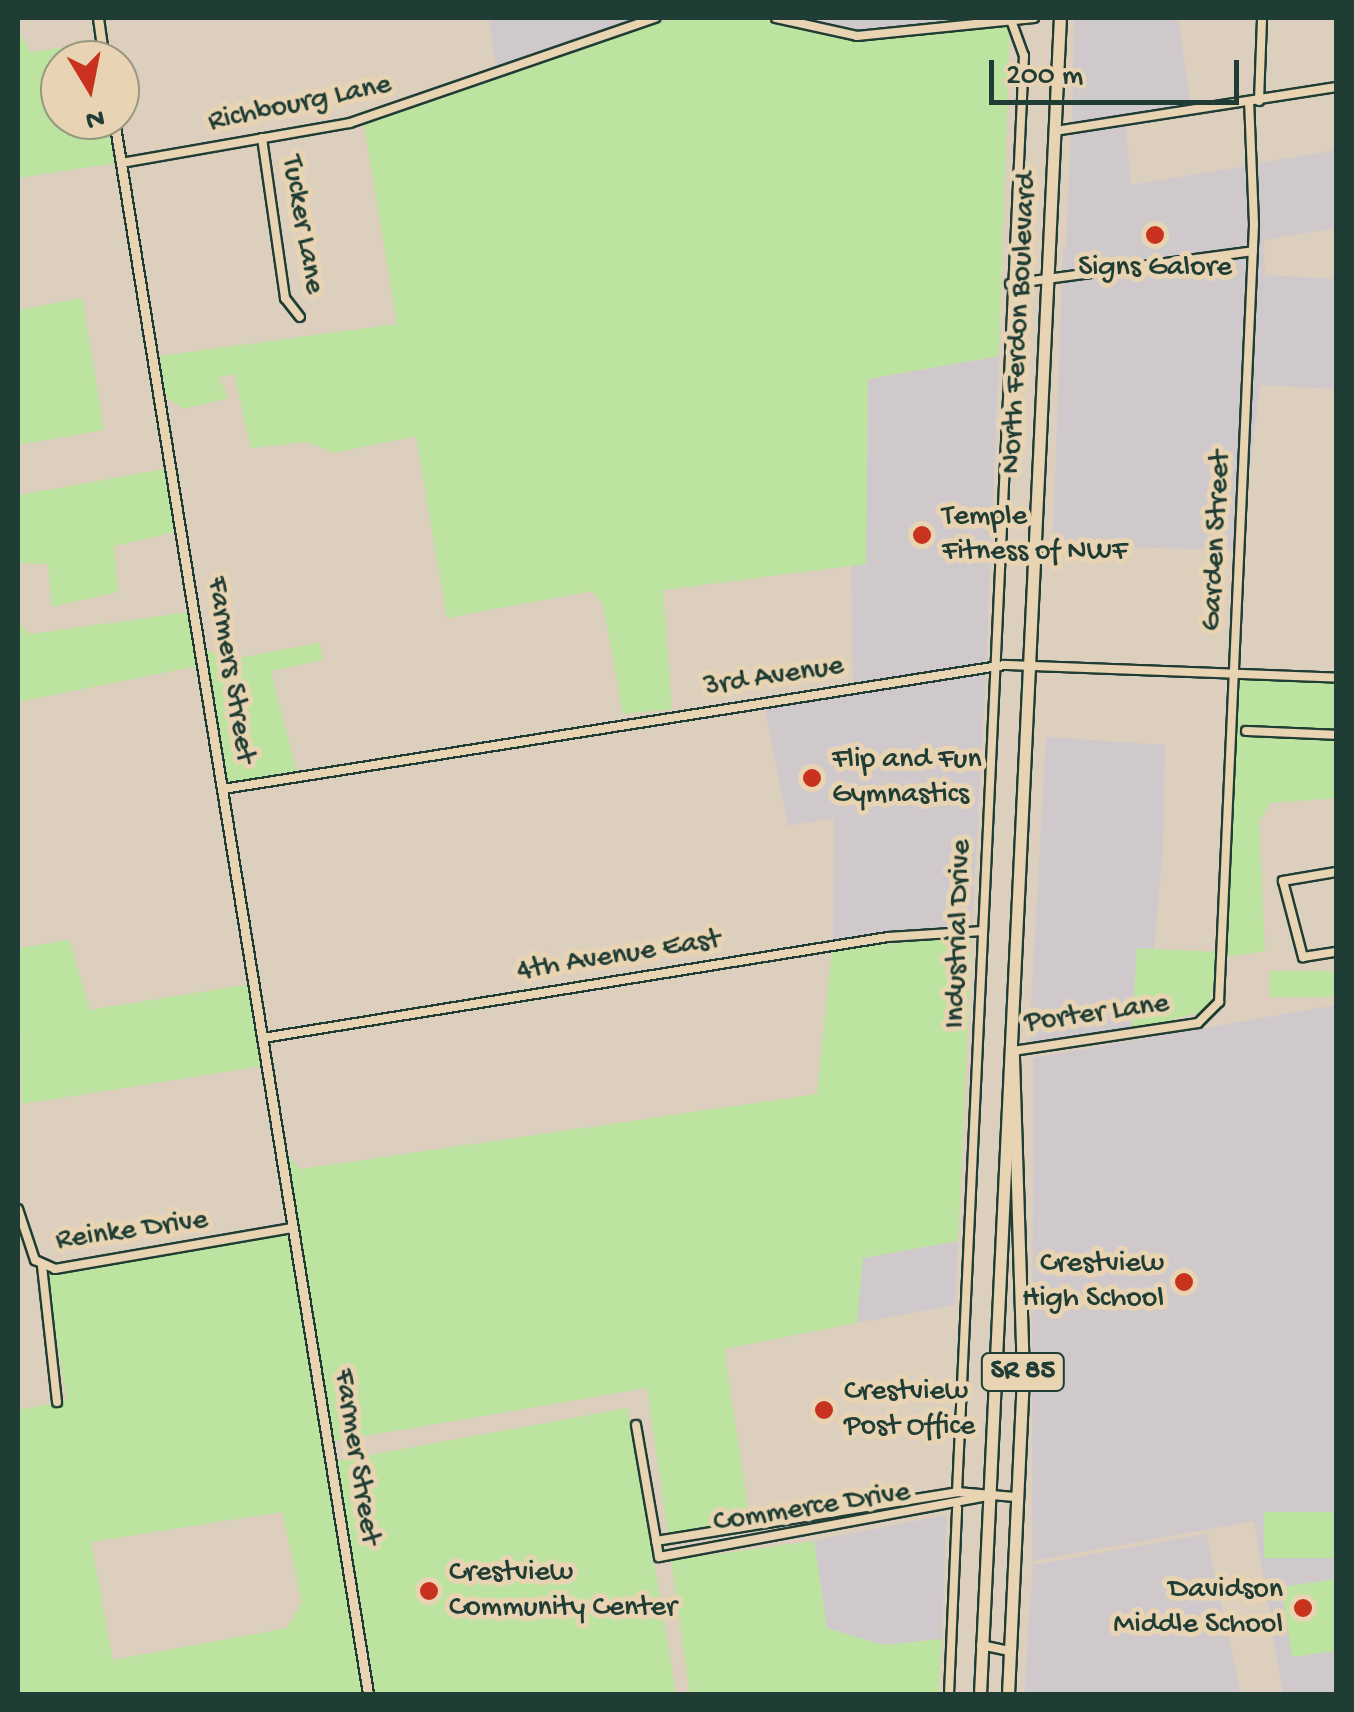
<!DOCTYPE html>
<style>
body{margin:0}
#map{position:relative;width:1354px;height:1712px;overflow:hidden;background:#ddcfbe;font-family:"Gochi Hand",sans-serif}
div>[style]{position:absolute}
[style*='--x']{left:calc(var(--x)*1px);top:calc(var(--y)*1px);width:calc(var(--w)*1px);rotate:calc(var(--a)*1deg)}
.built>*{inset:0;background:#cfc9cc;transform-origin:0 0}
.green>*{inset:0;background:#bce4a0;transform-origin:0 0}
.roads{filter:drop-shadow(2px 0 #1f3d34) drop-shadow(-2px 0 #1f3d34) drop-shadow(0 2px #1f3d34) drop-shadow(0 -2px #1f3d34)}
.minor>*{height:8px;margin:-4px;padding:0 4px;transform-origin:4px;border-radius:4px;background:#e8d4b2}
.tertiary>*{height:9px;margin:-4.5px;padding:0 4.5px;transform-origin:4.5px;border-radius:4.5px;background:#e8d4b2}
.primary>*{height:11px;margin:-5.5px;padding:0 5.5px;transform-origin:5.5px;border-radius:5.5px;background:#e8d4b2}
.dots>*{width:28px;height:28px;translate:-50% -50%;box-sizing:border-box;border:5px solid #e8d4b2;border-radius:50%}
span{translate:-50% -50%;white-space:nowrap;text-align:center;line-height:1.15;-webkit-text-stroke:10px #e8d4b2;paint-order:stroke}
.shield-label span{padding:2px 8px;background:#e8d4b2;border:2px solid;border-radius:8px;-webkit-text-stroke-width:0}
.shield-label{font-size:28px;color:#1f3d34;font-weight:700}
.street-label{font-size:30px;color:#1f3d34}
.poi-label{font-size:30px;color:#1f3d34}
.left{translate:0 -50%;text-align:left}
.right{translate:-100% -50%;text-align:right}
.frame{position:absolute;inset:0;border:20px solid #1f3d34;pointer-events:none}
.north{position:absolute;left:40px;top:40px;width:100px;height:100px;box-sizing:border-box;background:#e8d4b2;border:2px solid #989880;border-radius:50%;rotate:170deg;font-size:28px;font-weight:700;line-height:40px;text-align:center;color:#1f3d34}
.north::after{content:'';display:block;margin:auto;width:35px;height:45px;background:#c8321e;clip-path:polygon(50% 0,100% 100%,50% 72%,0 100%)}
.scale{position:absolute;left:989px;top:60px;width:250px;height:45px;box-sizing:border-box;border:5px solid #1f3d34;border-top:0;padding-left:12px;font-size:30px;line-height:35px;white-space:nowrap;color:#1f3d34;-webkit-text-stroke:8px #e8d4b2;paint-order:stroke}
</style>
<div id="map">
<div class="built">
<i style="clip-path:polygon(489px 18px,637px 18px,496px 68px)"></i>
<i style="clip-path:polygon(794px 18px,962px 18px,857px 32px)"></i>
<i style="clip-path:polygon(1074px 18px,1178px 18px,1191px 106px,1072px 124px)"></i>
<i style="clip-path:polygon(1126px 126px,1131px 185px,1251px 165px,1249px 246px,1065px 275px,1071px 134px)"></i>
<i style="clip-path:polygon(1336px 150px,1336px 228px,1264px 240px,1265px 275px,1336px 279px,1336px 389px,1260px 385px,1247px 491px,1259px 163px)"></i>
<i style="left:1248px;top:256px;width:295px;height:185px;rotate:92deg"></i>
<i style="clip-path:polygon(999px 356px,986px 663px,853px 683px,851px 564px,866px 563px,868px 379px)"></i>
<i style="clip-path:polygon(986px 673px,972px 925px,833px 940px,834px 818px,788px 826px,765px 709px)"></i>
<i style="clip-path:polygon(1046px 737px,1165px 745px,1163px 849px,1154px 949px,1137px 949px,1132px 1030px,1029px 1045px)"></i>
<i style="clip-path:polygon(1336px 1005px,1336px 1694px,1283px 1694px,1254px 1521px,1032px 1561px,1033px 1058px)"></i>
<i style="clip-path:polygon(958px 1241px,955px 1305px,857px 1323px,862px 1258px)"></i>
<i style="clip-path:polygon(946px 1515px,942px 1639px,883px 1645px,827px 1628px,814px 1541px)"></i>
<i style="clip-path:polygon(1206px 1534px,1241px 1694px,1024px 1694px,1033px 1565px)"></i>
</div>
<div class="green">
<i style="clip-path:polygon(673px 18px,757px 18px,857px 41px,1010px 23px,999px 356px,868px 379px,866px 564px,663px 590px,672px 709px,623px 714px,603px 604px,592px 591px,447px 618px,416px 436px,334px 453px,307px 442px,251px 448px,234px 374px,219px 377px,228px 398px,184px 409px,166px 397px,160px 356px,397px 324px,364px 125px)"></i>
<i style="clip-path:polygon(18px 31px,31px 52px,97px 43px,100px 60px,60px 60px,60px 120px,110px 120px,116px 163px,18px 178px)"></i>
<i style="clip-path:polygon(82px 298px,104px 430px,18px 445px,18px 310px)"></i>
<i style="clip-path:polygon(166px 469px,176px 532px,114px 546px,118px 592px,52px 607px,48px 564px,18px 563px,18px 495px)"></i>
<i style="clip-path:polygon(190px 612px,198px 666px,18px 702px,18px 622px,30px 634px)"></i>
<i style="clip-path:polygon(320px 643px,323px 660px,271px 671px,297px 772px,226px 784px,204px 648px,227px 660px)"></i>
<i style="clip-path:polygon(1238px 677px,1336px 682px,1336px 798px,1270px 803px,1259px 821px,1265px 951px,1226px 957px)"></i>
<i style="clip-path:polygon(972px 935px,958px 1241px,863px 1258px,857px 1323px,724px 1349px,750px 1521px,668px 1534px,647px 1388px,331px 1442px,286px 1154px,301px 1169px,817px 1094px,832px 950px)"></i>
<i style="clip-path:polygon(69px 940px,90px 1010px,250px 984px,263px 1066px,22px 1104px,18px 948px)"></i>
<i style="clip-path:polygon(1137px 948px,1218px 952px,1209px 1010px,1132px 1030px)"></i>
<i style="left:1336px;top:971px;width:26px;height:66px;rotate:90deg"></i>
<i style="clip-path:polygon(evenodd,289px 1234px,364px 1694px,18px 1694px,18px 1410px,67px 1400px,45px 1273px,289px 1234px,282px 1512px,302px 1602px,287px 1628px,113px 1660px,91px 1542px,282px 1512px)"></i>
<i style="clip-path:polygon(628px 1408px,676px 1694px,376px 1694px,337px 1461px)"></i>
<i style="left:1336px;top:1512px;width:46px;height:72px;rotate:90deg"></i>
<i style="clip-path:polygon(814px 1541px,827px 1628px,883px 1645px,942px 1639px,939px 1694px,690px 1694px,671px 1560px)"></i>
<i style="clip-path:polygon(1336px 1579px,1336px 1651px,1292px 1657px,1282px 1587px)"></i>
</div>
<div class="roads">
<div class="minor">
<i style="--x:776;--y:18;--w:83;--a:12.5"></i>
<i style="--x:857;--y:36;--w:178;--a:-5.8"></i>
<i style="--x:1259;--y:101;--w:83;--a:-87.9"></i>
<i style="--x:1055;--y:131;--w:284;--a:-8.9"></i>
<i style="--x:262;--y:138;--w:162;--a:81.8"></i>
<i style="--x:285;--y:298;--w:24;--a:52"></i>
<i style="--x:121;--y:163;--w:232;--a:-9.9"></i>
<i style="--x:350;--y:123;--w:323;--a:-19"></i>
<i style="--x:1010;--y:284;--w:245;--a:-7.7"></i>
<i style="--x:1246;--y:731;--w:90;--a:2.5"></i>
<i style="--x:223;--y:789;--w:792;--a:-9.01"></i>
<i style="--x:1005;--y:665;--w:331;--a:2.2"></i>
<i style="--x:1336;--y:872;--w:54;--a:170.4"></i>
<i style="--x:1283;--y:881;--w:79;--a:75.3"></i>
<i style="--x:1303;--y:957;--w:33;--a:-9"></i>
<i style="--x:263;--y:1038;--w:633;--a:-9.18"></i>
<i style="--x:888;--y:937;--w:95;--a:-3.6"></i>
<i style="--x:1013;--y:1051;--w:187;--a:-8.6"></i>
<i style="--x:1198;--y:1023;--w:30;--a:-45"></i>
<i style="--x:1219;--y:1002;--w:779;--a:-87.42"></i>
<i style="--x:1254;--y:224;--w:122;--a:-92.3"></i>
<i style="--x:18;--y:1209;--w:54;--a:71.6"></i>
<i style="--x:35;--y:1260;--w:22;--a:24"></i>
<i style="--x:55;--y:1269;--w:242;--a:-9.8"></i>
<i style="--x:42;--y:1266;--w:137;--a:83.7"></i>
<i style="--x:996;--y:1370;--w:28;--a:13"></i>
<i style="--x:636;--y:1425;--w:134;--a:80.1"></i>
<i style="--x:659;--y:1557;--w:334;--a:-10.5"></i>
<i style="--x:957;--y:1492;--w:1438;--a:-87.33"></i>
<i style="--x:1024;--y:56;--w:37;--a:-110"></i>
<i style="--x:656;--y:1541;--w:305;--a:-9.2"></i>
<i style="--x:957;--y:1492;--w:58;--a:4.9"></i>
<i style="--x:981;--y:1645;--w:30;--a:12"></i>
<i style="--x:949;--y:1694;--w:186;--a:-87.5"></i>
</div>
<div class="tertiary">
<i style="--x:98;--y:18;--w:42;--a:81.9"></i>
<i style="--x:114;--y:120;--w:1594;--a:80.83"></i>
</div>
<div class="primary">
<i style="--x:980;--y:1694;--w:1678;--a:-87.27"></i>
<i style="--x:1008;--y:1694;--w:318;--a:-87.3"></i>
<i style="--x:1023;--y:1376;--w:325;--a:-91.8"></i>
</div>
</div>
<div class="dots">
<i style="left:1155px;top:235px;background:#c8321e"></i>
<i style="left:922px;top:535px;background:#c8321e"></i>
<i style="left:812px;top:778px;background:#c8321e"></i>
<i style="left:1184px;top:1282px;background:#c8321e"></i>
<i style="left:824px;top:1410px;background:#c8321e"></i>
<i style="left:429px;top:1591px;background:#c8321e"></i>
<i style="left:1303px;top:1608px;background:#c8321e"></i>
</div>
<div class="shield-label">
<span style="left:1023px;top:1372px">SR 85</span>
</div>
<div class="street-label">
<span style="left:300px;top:105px;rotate:-12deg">Richbourg Lane</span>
<span style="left:301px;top:225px;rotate:80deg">Tucker Lane</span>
<span style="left:1021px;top:323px;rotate:-87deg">North Ferdon Boulevard</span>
<span style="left:1218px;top:541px;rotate:-87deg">Garden Street</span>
<span style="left:229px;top:670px;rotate:81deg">Farmers Street</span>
<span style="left:774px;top:678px;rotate:-9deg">3rd Avenue</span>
<span style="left:960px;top:934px;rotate:-88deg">Industrial Drive</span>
<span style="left:619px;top:957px;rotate:-9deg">4th Avenue East</span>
<span style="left:1097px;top:1015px;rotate:-8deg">Porter Lane</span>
<span style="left:132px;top:1232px;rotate:-8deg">Reinke Drive</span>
<span style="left:355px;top:1457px;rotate:81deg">Farmer Street</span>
<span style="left:812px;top:1509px;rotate:-9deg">Commerce Drive</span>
</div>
<div class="poi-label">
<span style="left:1155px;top:269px">Signs Galore</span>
<span class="left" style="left:942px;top:535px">Temple<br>Fitness of NWF</span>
<span class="left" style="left:832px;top:778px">Flip and Fun<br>Gymnastics</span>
<span class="right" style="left:1164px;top:1282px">Crestview<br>High School</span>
<span class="left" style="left:844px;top:1410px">Crestview<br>Post Office</span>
<span class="left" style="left:449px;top:1591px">Crestview<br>Community Center</span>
<span class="right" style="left:1283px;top:1608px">Davidson<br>Middle School</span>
</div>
<div class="frame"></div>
<div class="north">N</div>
<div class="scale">200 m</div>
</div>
